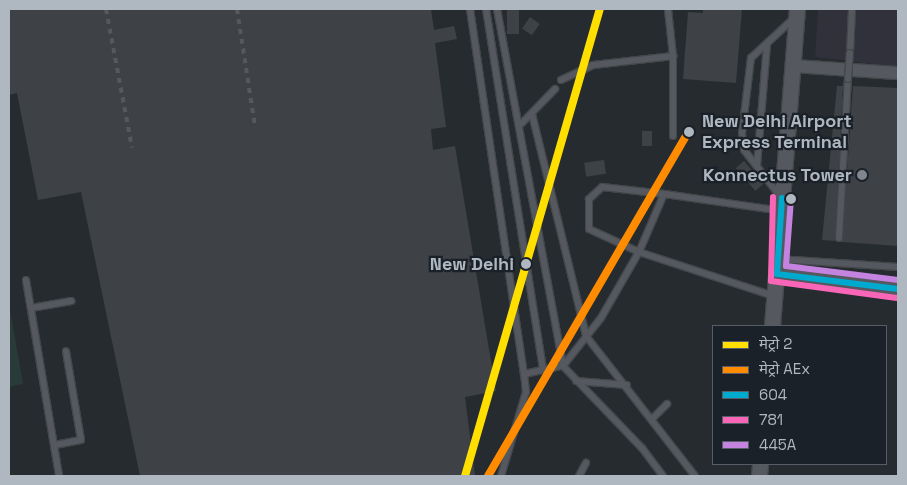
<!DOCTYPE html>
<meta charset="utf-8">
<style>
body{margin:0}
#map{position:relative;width:907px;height:485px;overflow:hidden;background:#262b2f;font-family:"Space Grotesk","Noto Sans Devanagari",sans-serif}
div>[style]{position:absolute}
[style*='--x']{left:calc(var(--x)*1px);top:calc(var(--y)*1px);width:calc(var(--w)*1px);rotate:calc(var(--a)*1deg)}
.medical>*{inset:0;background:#30313a}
.green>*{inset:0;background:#293b39}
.building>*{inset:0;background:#3e4246;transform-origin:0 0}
.roads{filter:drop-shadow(1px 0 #43474a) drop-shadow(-1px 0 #43474a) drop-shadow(0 1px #43474a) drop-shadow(0 -1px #43474a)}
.service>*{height:6px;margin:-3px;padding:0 3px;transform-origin:3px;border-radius:3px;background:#55585e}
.minor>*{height:12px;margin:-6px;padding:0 6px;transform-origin:6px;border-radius:6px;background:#55585e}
.tertiary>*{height:15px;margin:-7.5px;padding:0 7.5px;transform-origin:7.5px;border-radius:7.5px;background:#55585e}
.rail>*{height:4px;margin-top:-2px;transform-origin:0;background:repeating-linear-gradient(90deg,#55595d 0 5px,transparent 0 10px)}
.bridges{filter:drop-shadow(1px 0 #43474a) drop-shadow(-1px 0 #43474a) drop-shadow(0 1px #43474a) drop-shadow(0 -1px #43474a)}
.service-bridge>*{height:6px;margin:-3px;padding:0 3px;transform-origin:3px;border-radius:3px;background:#55585e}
.bus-1>*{height:6px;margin:-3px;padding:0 3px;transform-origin:3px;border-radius:3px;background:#00a9ce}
.bus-2>*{height:6px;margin:-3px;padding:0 3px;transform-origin:3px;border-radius:3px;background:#fa66b7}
.bus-3>*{height:6px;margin:-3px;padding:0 3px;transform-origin:3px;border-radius:3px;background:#c483df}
.metro-1>*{height:8px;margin:-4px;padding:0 4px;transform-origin:4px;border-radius:4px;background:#ffdf00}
.metro-2>*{height:8px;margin:-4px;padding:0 4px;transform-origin:4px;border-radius:4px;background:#ff8c00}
.dots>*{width:14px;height:14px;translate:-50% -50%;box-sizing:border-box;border:2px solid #1a2129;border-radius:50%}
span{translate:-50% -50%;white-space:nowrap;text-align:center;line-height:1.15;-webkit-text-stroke:4.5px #1a2129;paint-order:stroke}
.stop-label{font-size:18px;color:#afb7c1;font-weight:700}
.left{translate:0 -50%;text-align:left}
.right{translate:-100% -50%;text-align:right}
.poi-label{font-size:18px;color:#afb7c1;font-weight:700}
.frame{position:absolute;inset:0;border:10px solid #afb7c1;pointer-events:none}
.legend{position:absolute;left:712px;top:325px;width:175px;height:140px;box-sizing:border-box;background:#1a2129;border:1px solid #565d66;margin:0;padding:6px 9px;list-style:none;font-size:15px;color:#afb7c1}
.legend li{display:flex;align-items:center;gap:10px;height:25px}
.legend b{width:25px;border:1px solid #565d66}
</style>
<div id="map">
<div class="medical">
<i style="clip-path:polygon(818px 9px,898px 9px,898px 67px,815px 57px)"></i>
</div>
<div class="green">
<i style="clip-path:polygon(9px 304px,23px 384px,9px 387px)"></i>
</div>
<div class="building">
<i style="clip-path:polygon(9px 9px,431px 9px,434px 30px,454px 26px,457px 39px,435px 43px,446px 127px,431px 129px,433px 150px,455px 146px,496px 391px,465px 397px,475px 476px,140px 476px,81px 192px,38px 200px,17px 93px,9px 95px)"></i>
<i style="left:507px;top:9px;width:12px;height:25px"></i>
<i style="clip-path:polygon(703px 9px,742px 9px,736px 83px,683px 79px,688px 12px,703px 13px)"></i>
<i style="left:530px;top:17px;width:12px;height:14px;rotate:35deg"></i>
<i style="clip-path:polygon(837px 86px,843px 86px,835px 241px,822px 240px)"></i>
<i style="clip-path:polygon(853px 86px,898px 88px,898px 246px,842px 242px)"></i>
<i style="left:642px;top:131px;width:10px;height:15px"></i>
<i style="left:604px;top:160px;width:14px;height:20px;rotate:82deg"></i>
<i style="left:744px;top:161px;width:30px;height:11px;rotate:49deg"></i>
</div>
<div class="roads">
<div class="service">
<i style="--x:470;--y:9;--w:369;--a:81.6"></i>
<i style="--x:524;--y:374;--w:40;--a:-12"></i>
<i style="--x:563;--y:366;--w:61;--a:-51.6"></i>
<i style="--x:601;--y:318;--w:76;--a:-60.1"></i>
<i style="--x:639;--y:252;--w:63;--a:-66.7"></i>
<i style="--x:664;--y:194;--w:119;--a:8.2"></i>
<i style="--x:486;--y:9;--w:365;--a:81"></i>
<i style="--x:497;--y:9;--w:363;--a:79.5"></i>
<i style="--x:563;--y:366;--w:114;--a:46.1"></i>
<i style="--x:642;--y:448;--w:35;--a:53"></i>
<i style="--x:850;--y:53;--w:44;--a:-87.4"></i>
<i style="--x:673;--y:56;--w:80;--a:90"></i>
<i style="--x:561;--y:80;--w:35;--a:-25"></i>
<i style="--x:593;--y:65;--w:81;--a:-6.4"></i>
<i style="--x:673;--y:56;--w:47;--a:-96.1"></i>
<i style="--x:532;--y:114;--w:228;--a:76.3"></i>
<i style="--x:586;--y:336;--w:177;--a:52.1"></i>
<i style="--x:521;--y:124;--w:49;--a:-45.8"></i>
<i style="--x:757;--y:166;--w:122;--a:-85.3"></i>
<i style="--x:664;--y:194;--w:62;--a:-173.6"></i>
<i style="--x:602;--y:187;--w:18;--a:137"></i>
<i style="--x:589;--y:199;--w:30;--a:90"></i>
<i style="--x:589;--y:229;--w:55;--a:24.7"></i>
<i style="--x:639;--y:252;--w:142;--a:18.1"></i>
<i style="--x:780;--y:196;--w:58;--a:-128"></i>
<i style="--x:744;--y:150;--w:17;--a:-97"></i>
<i style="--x:742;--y:133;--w:76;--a:-83.2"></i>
<i style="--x:751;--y:58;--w:57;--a:-42.9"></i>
<i style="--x:839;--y:238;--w:159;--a:-86.8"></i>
<i style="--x:778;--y:259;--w:120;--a:3.8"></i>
<i style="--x:26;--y:280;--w:199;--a:80.4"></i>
<i style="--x:31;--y:308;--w:41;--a:-9.9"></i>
<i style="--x:576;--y:381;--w:51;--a:4.5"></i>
<i style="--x:653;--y:418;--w:20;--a:-45"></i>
<i style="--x:55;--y:445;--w:26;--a:-11"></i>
<i style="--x:81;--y:440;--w:90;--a:-99.6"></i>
<i style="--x:501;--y:476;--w:88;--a:-73.4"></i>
<i style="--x:526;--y:392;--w:18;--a:-96"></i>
<i style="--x:579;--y:476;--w:15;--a:-62"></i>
</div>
<div class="minor">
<i style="--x:792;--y:66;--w:106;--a:3.8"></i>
</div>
<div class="tertiary">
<i style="--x:777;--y:274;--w:122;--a:7.1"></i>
<i style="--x:772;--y:326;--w:318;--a:-85.5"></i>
<i style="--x:759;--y:476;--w:12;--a:-85"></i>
</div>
</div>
<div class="rail">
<i style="--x:106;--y:9;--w:141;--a:79.4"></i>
<i style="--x:237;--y:9;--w:119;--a:81.3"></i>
</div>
<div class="bridges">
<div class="service-bridge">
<i style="--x:848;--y:79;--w:26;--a:-86"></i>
</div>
</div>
<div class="bus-1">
<i style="--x:782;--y:198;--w:76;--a:93.8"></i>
<i style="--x:777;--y:274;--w:122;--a:7.1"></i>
</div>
<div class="bus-2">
<i style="--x:773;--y:197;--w:84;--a:91.4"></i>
<i style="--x:771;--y:281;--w:127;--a:7.7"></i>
</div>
<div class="bus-3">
<i style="--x:791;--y:199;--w:67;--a:94.3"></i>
<i style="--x:786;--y:266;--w:113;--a:7.1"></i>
</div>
<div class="metro-1">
<i style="--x:465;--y:476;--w:486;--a:-73.9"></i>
</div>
<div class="metro-2">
<i style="--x:488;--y:476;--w:399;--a:-59.8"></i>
</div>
<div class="dots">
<i style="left:689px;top:132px;background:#afb7c1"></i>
<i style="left:862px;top:175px;background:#7f868e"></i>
<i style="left:791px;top:199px;background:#afb7c1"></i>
<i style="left:526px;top:264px;background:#afb7c1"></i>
</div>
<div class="stop-label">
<span class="left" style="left:702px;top:132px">New Delhi Airport<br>Express Terminal</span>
<span class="right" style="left:514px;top:264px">New Delhi</span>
</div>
<div class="poi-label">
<span class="right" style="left:852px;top:175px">Konnectus Tower</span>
</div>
<div class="frame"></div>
<ul class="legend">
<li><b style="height:6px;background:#ffdf00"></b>मेट्रो 2</li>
<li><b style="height:6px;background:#ff8c00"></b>मेट्रो AEx</li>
<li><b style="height:6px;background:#00a9ce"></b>604</li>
<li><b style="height:6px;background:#fa66b7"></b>781</li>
<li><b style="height:6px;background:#c483df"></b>445A</li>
</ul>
</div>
